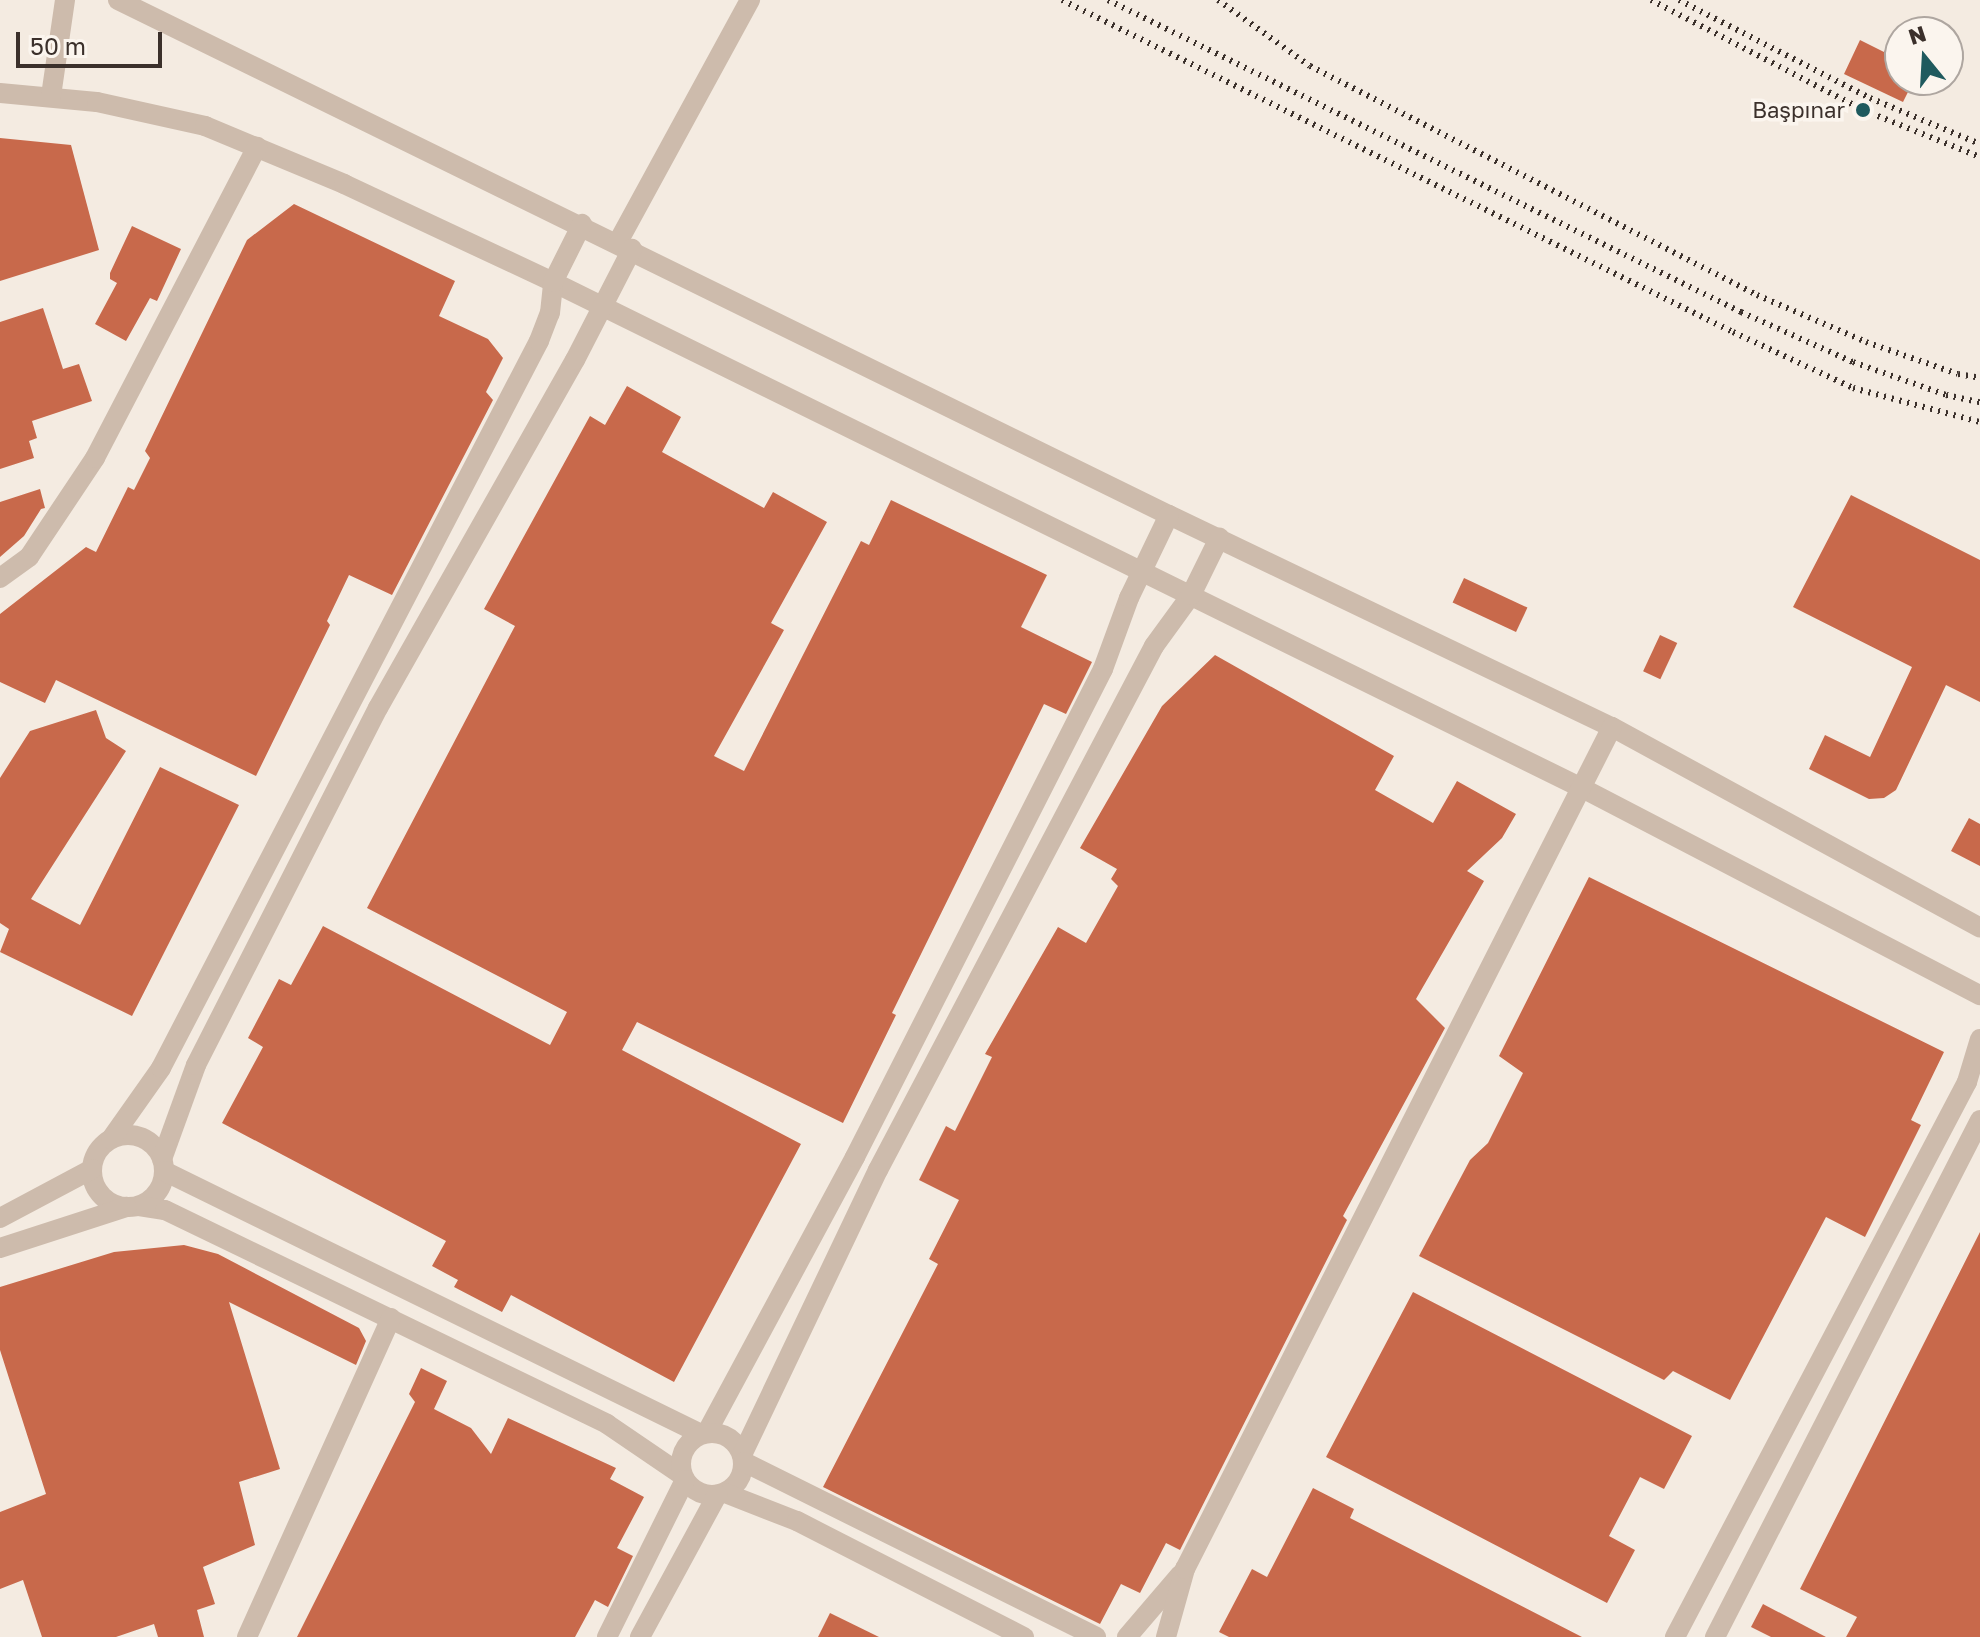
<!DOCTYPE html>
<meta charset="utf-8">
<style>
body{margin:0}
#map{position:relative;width:1980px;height:1637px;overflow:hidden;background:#f4ebe1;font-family:"Golos Text",sans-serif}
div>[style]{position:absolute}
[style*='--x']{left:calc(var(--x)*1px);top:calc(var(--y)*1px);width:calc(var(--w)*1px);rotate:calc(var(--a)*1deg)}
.building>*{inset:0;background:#c8694b;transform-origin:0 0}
.minor>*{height:20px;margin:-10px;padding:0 10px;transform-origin:10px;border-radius:10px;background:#cdbbac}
.minor>.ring{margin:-10px;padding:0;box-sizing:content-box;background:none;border:20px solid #cdbbac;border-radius:50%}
.rail>*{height:6px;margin-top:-3px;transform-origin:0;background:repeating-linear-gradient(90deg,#3b302b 0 2px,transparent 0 8px)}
.dots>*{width:22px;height:22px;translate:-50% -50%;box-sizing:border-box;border:4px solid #fbf5ee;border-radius:50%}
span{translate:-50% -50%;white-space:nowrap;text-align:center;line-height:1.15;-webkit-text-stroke:7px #fbf5ee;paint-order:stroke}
.poi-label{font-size:22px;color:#3b302b}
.right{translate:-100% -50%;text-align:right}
.north{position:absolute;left:1884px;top:16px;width:80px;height:80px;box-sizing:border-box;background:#fbf5ee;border:2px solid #aea6a0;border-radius:50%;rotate:342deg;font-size:22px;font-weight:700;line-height:32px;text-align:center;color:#3b302b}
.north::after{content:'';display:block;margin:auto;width:28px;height:36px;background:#1f5a5e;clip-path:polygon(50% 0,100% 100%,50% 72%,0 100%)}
.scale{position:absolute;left:16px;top:32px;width:146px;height:36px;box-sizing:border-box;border:4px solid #3b302b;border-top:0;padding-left:10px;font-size:24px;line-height:28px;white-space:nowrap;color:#3b302b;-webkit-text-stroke:6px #fbf5ee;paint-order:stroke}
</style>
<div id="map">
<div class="building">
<i style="clip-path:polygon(1860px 40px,1884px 52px,1888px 44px,1900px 50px,1900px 80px,1914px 80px,1903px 102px,1844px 74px)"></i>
<i style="clip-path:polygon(0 138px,71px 145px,99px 250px,0 281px)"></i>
<i style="clip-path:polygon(294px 204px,455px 281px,439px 316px,488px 339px,503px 358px,486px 392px,493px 400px,392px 595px,349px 575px,327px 621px,330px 625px,256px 776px,56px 680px,45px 703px,0 682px,0 614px,86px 547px,96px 552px,128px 487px,134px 490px,150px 458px,145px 451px,247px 240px)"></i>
<i style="clip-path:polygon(132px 226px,181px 249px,157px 301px,150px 298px,126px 341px,95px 324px,117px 283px,110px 279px,110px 273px)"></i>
<i style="clip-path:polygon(43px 308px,63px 369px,79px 364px,92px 401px,32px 421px,37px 438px,29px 441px,34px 458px,0 469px,0 322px)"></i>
<i style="clip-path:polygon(627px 386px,681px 417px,662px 452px,764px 508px,773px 492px,827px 522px,771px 623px,784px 630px,714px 756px,744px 771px,861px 541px,869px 545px,891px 500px,1047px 575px,1021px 627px,1092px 662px,1066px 714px,1044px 704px,892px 1013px,896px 1015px,843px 1123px,637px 1022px,622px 1050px,801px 1144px,674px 1382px,511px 1295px,502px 1312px,454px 1287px,458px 1280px,432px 1266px,446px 1241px,222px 1123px,263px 1047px,248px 1038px,279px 979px,291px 985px,323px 926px,550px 1045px,567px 1012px,367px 908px,515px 626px,484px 609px,590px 416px,605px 425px)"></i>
<i style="clip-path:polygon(40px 489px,45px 508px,41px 509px,24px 536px,0 557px,0 502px)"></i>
<i style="clip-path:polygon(1851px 495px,1980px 560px,1980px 702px,1946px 685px,1896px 790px,1884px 798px,1869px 799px,1809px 769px,1825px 735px,1870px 757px,1912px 667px,1793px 607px)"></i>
<i style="left:1464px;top:578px;width:70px;height:27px;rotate:25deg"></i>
<i style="left:1660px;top:635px;width:19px;height:40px;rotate:25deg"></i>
<i style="clip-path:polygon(1215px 655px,1394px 756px,1375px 790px,1433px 823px,1457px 781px,1516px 814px,1502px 838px,1467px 871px,1484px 881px,1416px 999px,1445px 1028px,1343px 1216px,1347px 1220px,1180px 1550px,1166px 1543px,1140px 1593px,1121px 1584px,1100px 1624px,823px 1487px,938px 1264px,929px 1259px,959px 1200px,919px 1180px,946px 1126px,955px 1131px,992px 1057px,985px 1054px,1058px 927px,1086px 943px,1118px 886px,1111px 879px,1117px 869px,1080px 848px,1162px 706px)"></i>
<i style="clip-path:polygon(96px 710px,106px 738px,126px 751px,31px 899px,80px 925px,160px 767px,239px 805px,132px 1016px,0 952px,9px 929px,0 923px,0 778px,30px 731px)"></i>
<i style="clip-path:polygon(1969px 818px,1980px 824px,1980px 866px,1951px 851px)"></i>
<i style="clip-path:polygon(1589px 877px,1944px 1052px,1911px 1120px,1921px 1125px,1865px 1237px,1826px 1217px,1730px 1400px,1673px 1371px,1664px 1380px,1419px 1256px,1470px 1160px,1488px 1143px,1523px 1073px,1499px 1056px)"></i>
<i style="clip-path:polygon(1980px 1232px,1980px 1637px,1846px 1637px,1857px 1617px,1800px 1589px)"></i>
<i style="clip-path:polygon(184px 1245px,218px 1254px,359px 1328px,366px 1341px,356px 1365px,229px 1302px,280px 1469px,239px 1482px,255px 1545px,203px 1567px,215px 1604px,197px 1610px,204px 1637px,158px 1637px,154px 1624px,116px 1637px,42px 1637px,23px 1580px,0 1589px,0 1512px,46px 1494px,0 1350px,0 1287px,114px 1252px)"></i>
<i style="clip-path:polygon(1413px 1292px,1692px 1436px,1664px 1489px,1640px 1477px,1609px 1536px,1635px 1550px,1607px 1603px,1326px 1457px)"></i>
<i style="clip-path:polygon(421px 1368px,447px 1381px,434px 1409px,471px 1428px,491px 1454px,508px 1418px,616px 1468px,610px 1479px,644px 1497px,617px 1548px,633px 1556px,608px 1607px,595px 1600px,575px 1637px,297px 1637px,415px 1402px,409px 1394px)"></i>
<i style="clip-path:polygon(1313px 1488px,1354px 1509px,1350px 1518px,1582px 1637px,1229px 1637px,1219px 1632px,1252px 1569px,1267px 1577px)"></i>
<i style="clip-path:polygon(1763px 1604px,1826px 1637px,1771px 1637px,1751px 1627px)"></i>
<i style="clip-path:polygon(830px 1613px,879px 1637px,818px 1637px)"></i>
</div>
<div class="minor">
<i style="--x:118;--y:0;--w:1170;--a:26.11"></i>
<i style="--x:1169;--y:515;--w:491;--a:25.6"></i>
<i style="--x:1612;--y:727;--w:419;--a:28.6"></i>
<i style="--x:0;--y:93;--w:97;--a:5.3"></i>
<i style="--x:97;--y:102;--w:111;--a:12.5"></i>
<i style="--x:205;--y:126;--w:151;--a:22.6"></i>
<i style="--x:344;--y:184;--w:231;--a:25.1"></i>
<i style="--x:553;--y:282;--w:1147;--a:26.19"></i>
<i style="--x:1582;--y:788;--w:449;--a:27.5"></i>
<i style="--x:51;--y:96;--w:97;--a:-81.7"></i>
<i style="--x:618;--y:242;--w:276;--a:-61.4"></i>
<i style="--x:0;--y:578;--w:36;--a:-36"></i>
<i style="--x:29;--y:557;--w:119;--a:-56.3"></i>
<i style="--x:95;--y:458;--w:351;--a:-62.5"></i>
<i class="ring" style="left:92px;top:1135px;width:52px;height:52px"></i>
<i style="--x:111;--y:1139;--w:87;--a:-54.8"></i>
<i style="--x:161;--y:1068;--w:819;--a:-62.53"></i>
<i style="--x:539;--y:341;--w:30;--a:-69"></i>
<i style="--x:550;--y:313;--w:31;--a:-84"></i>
<i style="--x:553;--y:282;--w:65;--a:-63.4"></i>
<i style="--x:162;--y:1159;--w:100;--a:-70.1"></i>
<i style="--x:196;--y:1065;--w:401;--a:-63"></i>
<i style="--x:378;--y:708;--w:400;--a:-60.5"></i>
<i style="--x:575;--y:360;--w:125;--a:-62.8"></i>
<i style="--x:164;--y:1171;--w:598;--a:26.09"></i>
<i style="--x:139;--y:1206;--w:26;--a:9"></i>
<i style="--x:165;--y:1210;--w:491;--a:25.8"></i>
<i style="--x:607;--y:1424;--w:91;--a:34.2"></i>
<i style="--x:0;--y:1218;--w:104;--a:-28"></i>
<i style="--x:0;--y:1248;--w:133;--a:-18"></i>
<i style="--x:707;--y:1432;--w:312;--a:-61.7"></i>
<i style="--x:855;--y:1157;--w:547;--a:-63.06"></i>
<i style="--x:1103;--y:669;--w:76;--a:-69.9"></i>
<i style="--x:1129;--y:598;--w:92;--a:-64.3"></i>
<i class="ring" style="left:681px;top:1433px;width:42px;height:42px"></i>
<i style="--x:742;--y:1455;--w:316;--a:-64.5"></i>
<i style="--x:878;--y:1170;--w:592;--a:-62.22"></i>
<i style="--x:1154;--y:646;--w:63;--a:-54"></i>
<i style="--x:1191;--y:595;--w:64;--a:-63.8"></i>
<i style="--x:744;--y:1462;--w:393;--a:26.4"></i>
<i style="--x:725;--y:1493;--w:77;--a:21.3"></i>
<i style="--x:797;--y:1521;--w:255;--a:27.1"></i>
<i style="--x:247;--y:1637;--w:350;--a:-65.7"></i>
<i style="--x:607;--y:1637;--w:175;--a:-63.6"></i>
<i style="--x:640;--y:1637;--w:162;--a:-61.5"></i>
<i style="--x:1127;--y:1637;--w:82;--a:-49.5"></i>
<i style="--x:1166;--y:1637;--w:71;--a:-74.4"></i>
<i style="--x:1185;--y:1569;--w:944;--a:-63.11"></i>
<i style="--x:1675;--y:1637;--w:627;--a:-62.25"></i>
<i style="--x:1967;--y:1082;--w:45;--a:-73.2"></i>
<i style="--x:1715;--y:1637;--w:581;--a:-62.86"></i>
</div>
<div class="rail">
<i style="--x:1062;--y:0;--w:749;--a:26.33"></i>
<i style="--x:1733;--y:332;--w:132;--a:25"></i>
<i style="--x:1853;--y:388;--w:131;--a:15"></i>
<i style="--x:1108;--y:0;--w:706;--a:26.24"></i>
<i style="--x:1741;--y:312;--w:123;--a:24.1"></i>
<i style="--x:1853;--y:362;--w:99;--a:19.5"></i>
<i style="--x:1946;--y:395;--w:35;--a:12"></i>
<i style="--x:1218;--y:0;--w:113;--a:35.7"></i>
<i style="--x:1310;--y:66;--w:502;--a:27.13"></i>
<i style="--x:1757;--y:295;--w:119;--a:23.3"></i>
<i style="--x:1866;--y:342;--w:97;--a:19.2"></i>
<i style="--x:1958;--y:374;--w:22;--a:10"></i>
<i style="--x:1651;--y:0;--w:239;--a:27.4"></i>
<i style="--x:1863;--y:110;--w:126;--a:21.9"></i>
<i style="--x:1679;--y:0;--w:215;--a:27.2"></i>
<i style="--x:1870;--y:98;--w:119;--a:22.7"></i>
</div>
<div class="dots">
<i style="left:1863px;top:110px;background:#1f5a5e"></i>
</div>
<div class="poi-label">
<span class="right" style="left:1845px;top:110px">Başpınar</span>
</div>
<div class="north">N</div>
<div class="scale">50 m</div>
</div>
